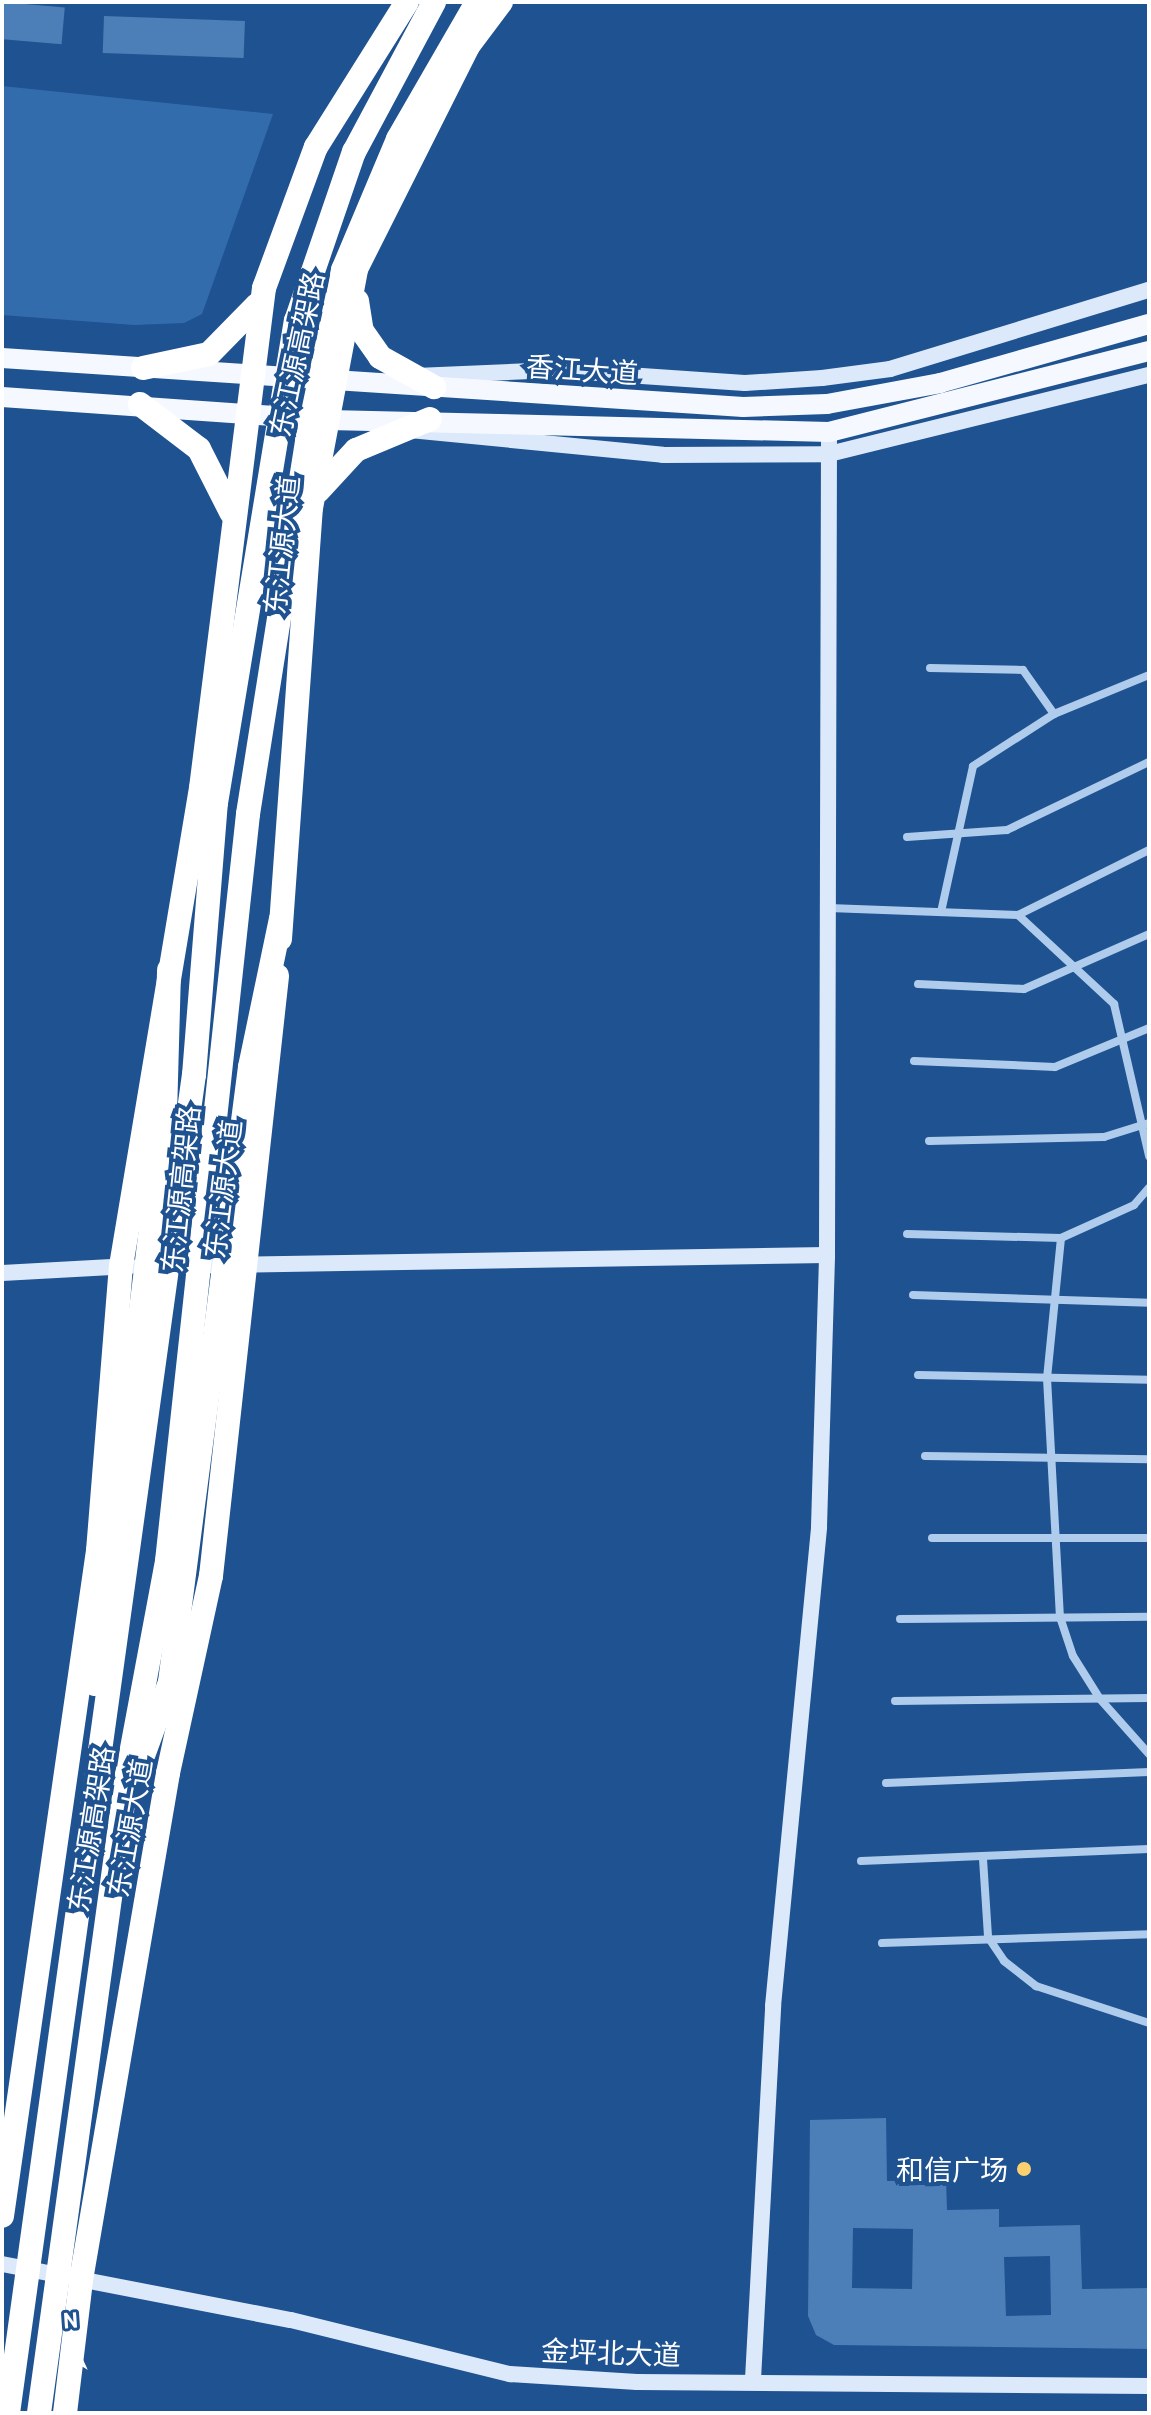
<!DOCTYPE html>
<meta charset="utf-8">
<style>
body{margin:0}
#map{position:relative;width:1151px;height:2415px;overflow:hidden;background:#1f5290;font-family:Barlow,"Noto Sans SC",sans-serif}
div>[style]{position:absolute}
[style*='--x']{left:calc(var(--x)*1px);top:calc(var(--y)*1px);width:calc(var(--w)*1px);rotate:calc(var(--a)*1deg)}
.green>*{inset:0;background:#336cad}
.building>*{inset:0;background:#4c7eb8;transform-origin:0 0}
.street>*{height:8px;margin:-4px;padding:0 4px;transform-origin:4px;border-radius:4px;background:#afcced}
.secondary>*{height:16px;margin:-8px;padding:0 8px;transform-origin:8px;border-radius:8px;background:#dbe9fa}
.primary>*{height:20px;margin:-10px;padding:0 10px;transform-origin:10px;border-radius:10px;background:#f5f9ff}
.highway>*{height:24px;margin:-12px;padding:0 12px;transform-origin:12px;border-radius:12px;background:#fff}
.highway-bridge>*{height:24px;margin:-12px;padding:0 12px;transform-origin:12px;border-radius:12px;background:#fff}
.dots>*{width:22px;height:22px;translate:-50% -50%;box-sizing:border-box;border:4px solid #1f5290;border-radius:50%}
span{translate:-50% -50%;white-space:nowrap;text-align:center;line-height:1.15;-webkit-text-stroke:8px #1f5290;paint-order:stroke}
.street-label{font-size:28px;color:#fff}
.poi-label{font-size:28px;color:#fff}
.right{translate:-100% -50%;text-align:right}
.frame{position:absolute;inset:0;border:4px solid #fff;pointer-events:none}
.north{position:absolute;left:32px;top:2303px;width:80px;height:80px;-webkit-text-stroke:6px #1f5290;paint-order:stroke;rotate:356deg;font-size:22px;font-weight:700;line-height:32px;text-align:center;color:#fff}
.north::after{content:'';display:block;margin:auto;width:28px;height:36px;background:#fff;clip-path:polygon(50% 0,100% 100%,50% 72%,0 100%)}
</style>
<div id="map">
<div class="green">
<i style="clip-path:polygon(2px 86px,273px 114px,202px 314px,184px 323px,134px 325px,2px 315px)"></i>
</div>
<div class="building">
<i style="left:2px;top:2px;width:63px;height:37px;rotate:5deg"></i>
<i style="left:104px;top:16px;width:141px;height:37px;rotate:2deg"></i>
<i style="clip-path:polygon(evenodd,886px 2118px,887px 2181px,946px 2180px,947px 2210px,999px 2209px,999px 2227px,1080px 2225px,1082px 2289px,1149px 2288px,1149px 2349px,834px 2345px,816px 2335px,808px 2316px,810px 2120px,886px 2118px,853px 2228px,913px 2229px,912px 2289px,852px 2288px,853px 2228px,886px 2118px,1050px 2256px,1051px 2315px,1006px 2316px,1004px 2257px,1050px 2256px)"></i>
</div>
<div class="street">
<i style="--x:930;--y:668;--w:93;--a:1.2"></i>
<i style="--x:1023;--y:670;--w:54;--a:54.8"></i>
<i style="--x:907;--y:837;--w:100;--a:-4"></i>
<i style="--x:1007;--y:830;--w:157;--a:-25.6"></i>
<i style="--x:829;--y:908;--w:189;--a:2.1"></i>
<i style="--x:1018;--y:915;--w:146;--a:-26.4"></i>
<i style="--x:941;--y:912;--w:149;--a:-77.6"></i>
<i style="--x:973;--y:766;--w:96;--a:-32.7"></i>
<i style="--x:1054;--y:714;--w:103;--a:-22.3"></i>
<i style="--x:1018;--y:915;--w:131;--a:42.8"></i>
<i style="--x:1114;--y:1004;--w:156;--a:77"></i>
<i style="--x:918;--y:984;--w:106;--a:2.7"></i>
<i style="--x:1024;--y:989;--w:137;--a:-23.7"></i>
<i style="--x:914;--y:1061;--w:141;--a:2.4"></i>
<i style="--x:1055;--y:1067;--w:102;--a:-22.5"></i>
<i style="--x:929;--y:1141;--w:175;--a:-1.3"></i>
<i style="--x:1104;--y:1137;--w:47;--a:-17.3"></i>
<i style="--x:907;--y:1234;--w:154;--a:1.5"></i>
<i style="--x:1061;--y:1238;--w:80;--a:-24.3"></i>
<i style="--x:1134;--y:1205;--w:23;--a:-49"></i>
<i style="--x:1061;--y:1238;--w:141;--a:95.7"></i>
<i style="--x:1047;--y:1378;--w:239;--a:86.9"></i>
<i style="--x:1060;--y:1617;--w:41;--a:71.6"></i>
<i style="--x:1073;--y:1656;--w:51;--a:57.9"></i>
<i style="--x:1100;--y:1699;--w:74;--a:48.3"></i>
<i style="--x:913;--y:1295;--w:236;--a:1.9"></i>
<i style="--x:918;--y:1375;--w:231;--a:1.2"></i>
<i style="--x:925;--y:1456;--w:224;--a:0.8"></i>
<i style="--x:932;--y:1538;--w:217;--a:0"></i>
<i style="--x:900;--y:1619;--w:249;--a:-0.5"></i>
<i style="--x:895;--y:1701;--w:254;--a:-0.7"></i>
<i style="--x:886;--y:1783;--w:263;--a:-2.4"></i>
<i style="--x:983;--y:1859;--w:78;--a:86.3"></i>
<i style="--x:988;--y:1937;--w:29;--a:56"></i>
<i style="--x:1004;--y:1961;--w:41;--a:38"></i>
<i style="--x:1036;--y:1986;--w:119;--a:18.1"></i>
<i style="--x:861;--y:1861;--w:288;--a:-2.4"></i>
<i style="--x:882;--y:1943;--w:267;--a:-1.9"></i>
</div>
<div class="secondary">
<i style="--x:416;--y:376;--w:138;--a:-2.5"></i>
<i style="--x:554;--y:370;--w:191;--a:3.9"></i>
<i style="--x:745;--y:383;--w:77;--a:-3.7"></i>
<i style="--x:822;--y:378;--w:69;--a:-7.5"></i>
<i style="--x:890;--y:369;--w:271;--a:-17"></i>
<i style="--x:410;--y:430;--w:254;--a:5.6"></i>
<i style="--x:663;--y:455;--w:166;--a:-0.3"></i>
<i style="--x:829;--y:454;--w:330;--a:-13.9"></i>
<i style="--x:161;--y:1266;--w:666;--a:-0.95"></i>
<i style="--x:2;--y:1273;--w:128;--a:-3.1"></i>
<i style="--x:2;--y:2264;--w:294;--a:11"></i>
<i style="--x:291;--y:2320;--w:226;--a:13.9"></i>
<i style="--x:510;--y:2374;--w:127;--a:3.6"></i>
<i style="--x:637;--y:2382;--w:512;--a:0.45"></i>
<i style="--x:753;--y:2379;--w:374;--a:-86.9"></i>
<i style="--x:773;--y:2006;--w:481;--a:-84.5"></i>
<i style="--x:819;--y:1527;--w:272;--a:-88.3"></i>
<i style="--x:827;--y:1255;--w:823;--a:-89.86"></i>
</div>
<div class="primary">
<i style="--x:2;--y:358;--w:743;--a:3.78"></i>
<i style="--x:743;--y:407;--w:84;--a:-2"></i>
<i style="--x:827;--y:404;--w:115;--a:-10.5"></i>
<i style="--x:940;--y:383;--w:217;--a:-15.8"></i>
<i style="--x:2;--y:397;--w:328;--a:4"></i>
<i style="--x:329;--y:420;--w:500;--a:1.37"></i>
<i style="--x:829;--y:432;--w:330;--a:-14.2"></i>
</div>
<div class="highway">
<i style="--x:357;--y:301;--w:30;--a:81"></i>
<i style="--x:362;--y:331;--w:32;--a:55"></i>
<i style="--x:380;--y:357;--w:62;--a:29.1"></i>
<i style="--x:143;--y:368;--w:67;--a:-12"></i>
<i style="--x:209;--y:354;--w:69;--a:-45.6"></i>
<i style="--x:140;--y:404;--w:74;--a:37.3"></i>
<i style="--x:199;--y:449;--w:71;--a:63.1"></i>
<i style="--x:318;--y:491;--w:56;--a:-47.2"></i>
<i style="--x:356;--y:450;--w:80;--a:-22.7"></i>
<i style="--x:280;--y:939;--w:432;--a:-85.9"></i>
<i style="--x:311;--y:508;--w:243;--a:-79.3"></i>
<i style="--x:356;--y:269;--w:250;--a:-63.3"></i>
<i style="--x:468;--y:46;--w:55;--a:-53.1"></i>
<i style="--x:2;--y:2216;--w:672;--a:-81.79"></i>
<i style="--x:98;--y:1551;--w:286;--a:-85.4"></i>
<i style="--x:121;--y:1266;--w:485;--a:-80.5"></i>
<i style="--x:201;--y:788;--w:504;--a:-82.82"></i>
<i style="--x:264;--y:288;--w:150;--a:-69.8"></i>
<i style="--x:316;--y:147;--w:171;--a:-57.9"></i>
<i style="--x:65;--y:2413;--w:134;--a:-83.1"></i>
<i style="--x:81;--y:2280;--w:514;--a:-80.26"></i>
<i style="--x:168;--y:1773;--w:202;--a:-77.7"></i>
<i style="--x:211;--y:1576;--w:604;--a:-83.72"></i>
</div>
<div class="highway-bridge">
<i style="--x:95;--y:1684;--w:573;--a:-82.99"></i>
<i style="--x:165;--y:1115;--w:145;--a:-88.4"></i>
<i style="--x:141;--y:1761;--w:84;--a:-69.8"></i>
<i style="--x:170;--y:1682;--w:620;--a:-82.59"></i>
<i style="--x:250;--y:1067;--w:151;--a:-78.2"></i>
<i style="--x:8;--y:2413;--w:1351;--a:-82.09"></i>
<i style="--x:194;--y:1075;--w:273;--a:-85.4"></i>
<i style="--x:216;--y:803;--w:489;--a:-80.6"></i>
<i style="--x:296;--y:321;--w:179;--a:-71.1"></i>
<i style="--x:354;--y:152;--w:170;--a:-61.9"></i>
<i style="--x:39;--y:2413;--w:644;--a:-82.15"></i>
<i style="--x:127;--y:1775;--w:218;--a:-79.4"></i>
<i style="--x:167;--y:1561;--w:751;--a:-83.81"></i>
<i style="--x:248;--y:814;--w:378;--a:-81"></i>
<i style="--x:307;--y:441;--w:175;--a:-78.1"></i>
<i style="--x:343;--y:270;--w:142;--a:-67.2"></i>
<i style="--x:398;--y:139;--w:158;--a:-60"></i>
</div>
<div class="dots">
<i style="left:1024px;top:2169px;background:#fbd16f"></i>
</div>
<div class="street-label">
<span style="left:296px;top:354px;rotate:-78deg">东江源高架路</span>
<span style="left:582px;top:369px;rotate:4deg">香江大道</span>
<span style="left:281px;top:545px;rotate:-84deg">东江源大道</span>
<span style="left:180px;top:1189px;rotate:-84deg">东江源高架路</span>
<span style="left:222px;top:1189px;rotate:-83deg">东江源大道</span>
<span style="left:129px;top:1828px;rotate:-80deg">东江源大道</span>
<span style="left:90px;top:1829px;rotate:-81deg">东江源高架路</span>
<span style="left:611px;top:2352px;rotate:2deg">金坪北大道</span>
</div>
<div class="poi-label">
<span class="right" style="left:1008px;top:2169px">和信广场</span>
</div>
<div class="frame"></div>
<div class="north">N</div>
</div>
